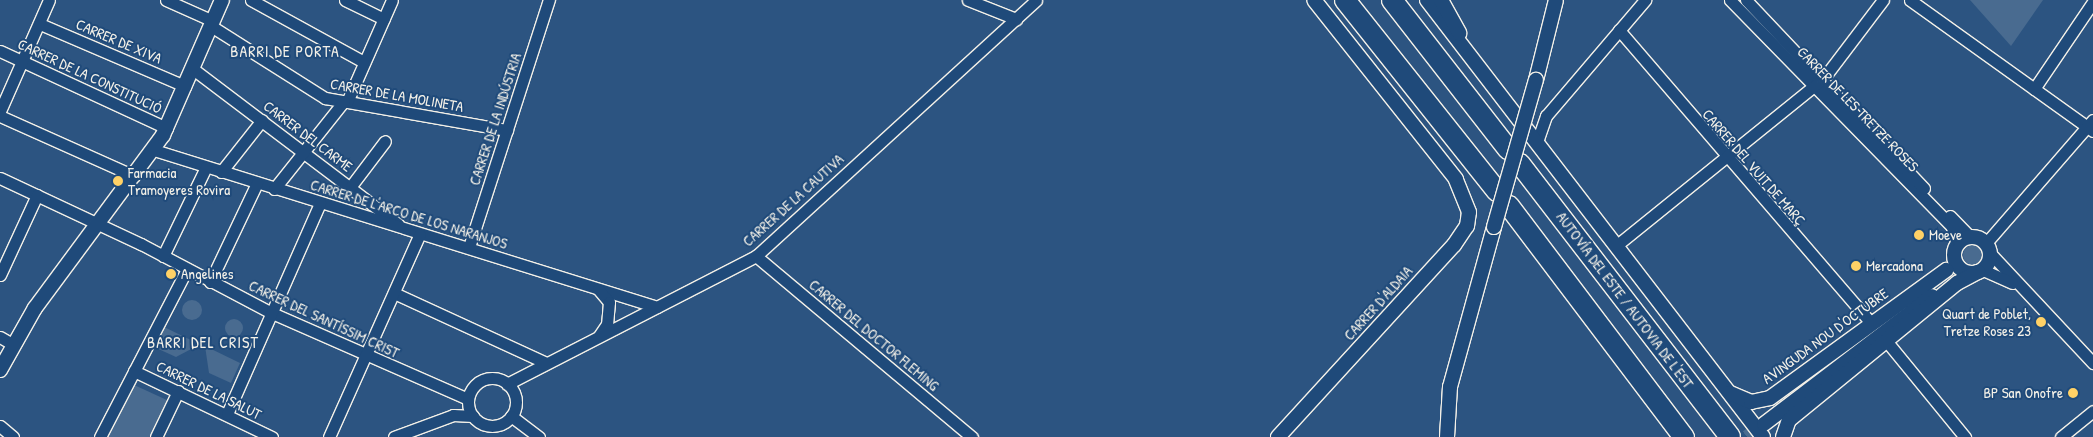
<!DOCTYPE html>
<meta charset="utf-8">
<style>
body{margin:0}
#map{position:relative;width:2093px;height:437px;overflow:hidden;background:#2c5481;font-family:"Patrick Hand",sans-serif}
div>[style]{position:absolute}
[style*='--x']{left:calc(var(--x)*1px);top:calc(var(--y)*1px);width:calc(var(--w)*1px);rotate:calc(var(--a)*1deg)}
.green>*{inset:0;background:#496b90}
.round{border-radius:50%}
.tertiary-tunnel>*{height:14px;margin-top:-7px;transform-origin:0;background:repeating-linear-gradient(90deg,#4a6c90 0 14px,transparent 0 21px)}
.roads{filter:drop-shadow(1px 0 #f4f1e8) drop-shadow(-1px 0 #f4f1e8) drop-shadow(0 1px #f4f1e8) drop-shadow(0 -1px #f4f1e8)}
.minor>*{height:11px;margin:-5.5px;padding:0 5.5px;transform-origin:5.5px;border-radius:5.5px;background:#1f4a7a}
.minor>.ring{margin:-5.5px;padding:0;box-sizing:content-box;background:none;border:11px solid #1f4a7a;border-radius:50%}
.tertiary>*{height:14px;margin:-7px;padding:0 7px;transform-origin:7px;border-radius:7px;background:#1f4a7a}
.tertiary>.ring{margin:-7px;padding:0;box-sizing:content-box;background:none;border:14px solid #1f4a7a;border-radius:50%}
.motorway>*{height:20px;margin:-10px;padding:0 10px;transform-origin:10px;border-radius:10px;background:#1f4a7a}
.bridges{filter:drop-shadow(1px 0 #f4f1e8) drop-shadow(-1px 0 #f4f1e8) drop-shadow(0 1px #f4f1e8) drop-shadow(0 -1px #f4f1e8)}
.tertiary-bridge>*{height:14px;margin:-7px;padding:0 7px;transform-origin:7px;border-radius:7px;background:#1f4a7a}
.dots>*{width:14px;height:14px;translate:-50% -50%;box-sizing:border-box;border:2px solid #1f4a7a;border-radius:50%}
span{translate:-50% -50%;white-space:nowrap;text-align:center;line-height:1.15;-webkit-text-stroke:4px #1f4a7a;paint-order:stroke}
.street-label{font-size:15px;color:#f4f1e8}
.poi-label{font-size:15px;color:#f4f1e8}
.left{translate:0 -50%;text-align:left}
.right{translate:-100% -50%;text-align:right}
.neighbourhood-label{font-size:16px;color:#f4f1e8;letter-spacing:1px}
</style>
<div id="map">
<div class="green">
<i style="clip-path:polygon(1970px 0,2043px 0,2011px 46px)"></i>
<i class="round" style="left:1963px;top:245px;width:20px;height:20px"></i>
<i class="round" style="left:182px;top:300px;width:20px;height:20px"></i>
<i class="round" style="left:225px;top:319px;width:18px;height:18px"></i>
<i style="clip-path:polygon(164px 327px,197px 343px,195px 347px,176px 357px,154px 347px)"></i>
<i style="clip-path:polygon(205px 346px,240px 363px,231px 383px,209px 373px)"></i>
<i style="clip-path:polygon(132px 384px,169px 401px,151px 437px,107px 437px)"></i>
</div>
<div class="tertiary-tunnel">
<i style="--x:1747;--y:437;--w:21;--a:-37"></i>
</div>
<div class="roads">
<div class="minor">
<i style="--x:166;--y:0;--w:51;--a:24.1"></i>
<i style="--x:251;--y:0;--w:129;--a:28.8"></i>
<i style="--x:345;--y:0;--w:43;--a:26"></i>
<i style="--x:968;--y:0;--w:52;--a:21.6"></i>
<i style="--x:1730;--y:0;--w:318;--a:45.6"></i>
<i style="--x:1952;--y:227;--w:18;--a:74"></i>
<i style="--x:1746;--y:0;--w:259;--a:46.6"></i>
<i style="--x:1910;--y:0;--w:225;--a:35.6"></i>
<i style="--x:40;--y:24;--w:158;--a:23.2"></i>
<i style="--x:211;--y:26;--w:135;--a:32.3"></i>
<i style="--x:325;--y:98;--w:185;--a:10"></i>
<i style="--x:1619;--y:30;--w:385;--a:49.3"></i>
<i style="--x:0;--y:51;--w:184;--a:24.8"></i>
<i style="--x:193;--y:69;--w:257;--a:37.1"></i>
<i style="--x:2034;--y:89;--w:105;--a:-55.9"></i>
<i style="--x:347;--y:102;--w:111;--a:-66.2"></i>
<i style="--x:0;--y:111;--w:121;--a:-66.2"></i>
<i style="--x:0;--y:116;--w:147;--a:24.1"></i>
<i style="--x:1537;--y:142;--w:28;--a:-71"></i>
<i style="--x:1546;--y:116;--w:153;--a:-49.5"></i>
<i style="--x:154;--y:150;--w:527;--a:17.33"></i>
<i style="--x:221;--y:172;--w:66;--a:-51.7"></i>
<i style="--x:0;--y:178;--w:156;--a:25.1"></i>
<i style="--x:141;--y:244;--w:148;--a:27.8"></i>
<i style="--x:272;--y:313;--w:214;--a:23.7"></i>
<i style="--x:351;--y:186;--w:56;--a:-52.9"></i>
<i style="--x:274;--y:189;--w:112;--a:-51.5"></i>
<i style="--x:1950;--y:216;--w:29;--a:46"></i>
<i style="--x:1986;--y:243;--w:163;--a:-49"></i>
<i style="--x:1617;--y:245;--w:265;--a:-38.9"></i>
<i style="--x:1823;--y:79;--w:99;--a:-52.8"></i>
<i style="--x:469;--y:247;--w:260;--a:-72.1"></i>
<i style="--x:1990;--y:253;--w:151;--a:46.9"></i>
<i style="--x:163;--y:256;--w:99;--a:-64.2"></i>
<i style="--x:756;--y:256;--w:282;--a:40"></i>
<i style="--x:1983;--y:270;--w:32;--a:24"></i>
<i style="--x:0;--y:275;--w:88;--a:-65.2"></i>
<i style="--x:210;--y:282;--w:110;--a:-64.6"></i>
<i style="--x:598;--y:289;--w:17;--a:50"></i>
<i style="--x:609;--y:302;--w:22;--a:95"></i>
<i style="--x:607;--y:324;--w:14;--a:124"></i>
<i style="--x:394;--y:293;--w:167;--a:24.7"></i>
<i style="--x:0;--y:337;--w:14;--a:30"></i>
<i style="--x:1888;--y:343;--w:122;--a:50.7"></i>
<i style="--x:134;--y:371;--w:153;--a:25.6"></i>
<i class="ring" style="left:468px;top:378px;width:37px;height:37px"></i>
<i style="--x:507;--y:384;--w:280;--a:-27.2"></i>
<i style="--x:756;--y:256;--w:379;--a:-42.4"></i>
<i style="--x:227;--y:414;--w:231;--a:-66.2"></i>
<i style="--x:511;--y:416;--w:35;--a:37"></i>
<i style="--x:0;--y:426;--w:17;--a:40"></i>
<i style="--x:100;--y:437;--w:187;--a:-62.6"></i>
<i style="--x:156;--y:437;--w:51;--a:-64.4"></i>
<i style="--x:329;--y:437;--w:222;--a:-65.9"></i>
<i style="--x:394;--y:437;--w:63;--a:-20.4"></i>
<i style="--x:453;--y:415;--w:20;--a:3"></i>
<i style="--x:2061;--y:437;--w:41;--a:-39.1"></i>
</div>
<div class="tertiary">
<i style="--x:1427;--y:0;--w:551;--a:52.44"></i>
<i style="--x:1441;--y:0;--w:38;--a:61"></i>
<i style="--x:1536;--y:80;--w:82;--a:-76"></i>
<i class="ring" style="left:1954px;top:237px;width:22px;height:22px"></i>
<i style="--x:0;--y:370;--w:71;--a:-60.6"></i>
<i style="--x:35;--y:308;--w:215;--a:-53.5"></i>
<i style="--x:163;--y:135;--w:147;--a:-66.4"></i>
<i style="--x:1730;--y:393;--w:23;--a:23"></i>
<i style="--x:1751;--y:402;--w:19;--a:-12"></i>
<i style="--x:1770;--y:398;--w:218;--a:-36"></i>
<i style="--x:1764;--y:424;--w:211;--a:-37.3"></i>
<i style="--x:1278;--y:437;--w:260;--a:-47.5"></i>
<i style="--x:1454;--y:245;--w:23;--a:-56"></i>
<i style="--x:1467;--y:226;--w:14;--a:-82"></i>
<i style="--x:1469;--y:212;--w:35;--a:-112"></i>
<i style="--x:1456;--y:179;--w:228;--a:-128.4"></i>
<i style="--x:1447;--y:437;--w:50;--a:-86.6"></i>
<i style="--x:1450;--y:387;--w:166;--a:-74.6"></i>
<i style="--x:1783;--y:437;--w:18;--a:-71"></i>
<i style="--x:1789;--y:420;--w:217;--a:-39.2"></i>
<i style="--x:1957;--y:283;--w:24;--a:-28"></i>
</div>
<div class="motorway">
<i style="--x:1345;--y:0;--w:244;--a:51.5"></i>
<i style="--x:1392;--y:0;--w:189;--a:52.1"></i>
<i style="--x:1520;--y:164;--w:344;--a:52.4"></i>
<i style="--x:1509;--y:206;--w:290;--a:52.9"></i>
</div>
</div>
<div class="bridges">
<div class="tertiary-bridge">
<i style="--x:1494;--y:227;--w:153;--a:-74.1"></i>
</div>
</div>
<div class="dots">
<i style="left:118px;top:181px;background:#ffd166"></i>
<i style="left:1919px;top:235px;background:#ffd166"></i>
<i style="left:1856px;top:266px;background:#ffd166"></i>
<i style="left:171px;top:274px;background:#ffd166"></i>
<i style="left:2041px;top:322px;background:#ffd166"></i>
<i style="left:2073px;top:393px;background:#ffd166"></i>
</div>
<div class="street-label">
<span style="left:119px;top:41px;rotate:23deg">CARRER DE XIVA</span>
<span style="left:90px;top:76px;rotate:25deg">CARRER DE LA CONSTITUCIÓ</span>
<span style="left:397px;top:95px;rotate:10deg">CARRER DE LA MOLINETA</span>
<span style="left:1858px;top:109px;rotate:46deg">CARRER DE LES TRETZE ROSES</span>
<span style="left:495px;top:119px;rotate:-72deg">CARRER DE LA INDÚSTRIA</span>
<span style="left:308px;top:136px;rotate:37deg">CARRER DEL CARME</span>
<span style="left:1754px;top:167px;rotate:49deg">CARRER DEL VUIT DE MARÇ</span>
<span style="left:793px;top:200px;rotate:-42deg">CARRER DE LA CAUTIVA</span>
<span style="left:409px;top:214px;rotate:17deg">CARRER DE L'ARCO DE LOS NARANJOS</span>
<span style="left:1625px;top:300px;rotate:53deg">AUTOVÍA DEL ESTE / AUTOVIA DE L'EST</span>
<span style="left:1378px;top:303px;rotate:-48deg">CARRER D'ALDAIA</span>
<span style="left:324px;top:319px;rotate:25deg">CARRER DEL SANTÍSSIM CRIST</span>
<span style="left:874px;top:335px;rotate:40deg">CARRER DEL DOCTOR FLEMING</span>
<span style="left:1825px;top:336px;rotate:-36deg">AVINGUDA NOU D'OCTUBRE</span>
<span style="left:209px;top:390px;rotate:26deg">CARRER DE LA SALUT</span>
</div>
<div class="poi-label">
<span class="left" style="left:128px;top:181px">Farmacia<br>Tramoyeres Rovira</span>
<span class="left" style="left:1929px;top:235px">Moeve</span>
<span class="left" style="left:1866px;top:266px">Mercadona</span>
<span class="left" style="left:181px;top:274px">Angelines</span>
<span class="right" style="left:2031px;top:322px">Quart de Poblet,<br>Tretze Roses 23</span>
<span class="right" style="left:2063px;top:393px">BP San Onofre</span>
</div>
<div class="neighbourhood-label">
<span style="left:285px;top:51px">BARRI DE PORTA</span>
<span style="left:203px;top:342px">BARRI DEL CRIST</span>
</div>
</div>
